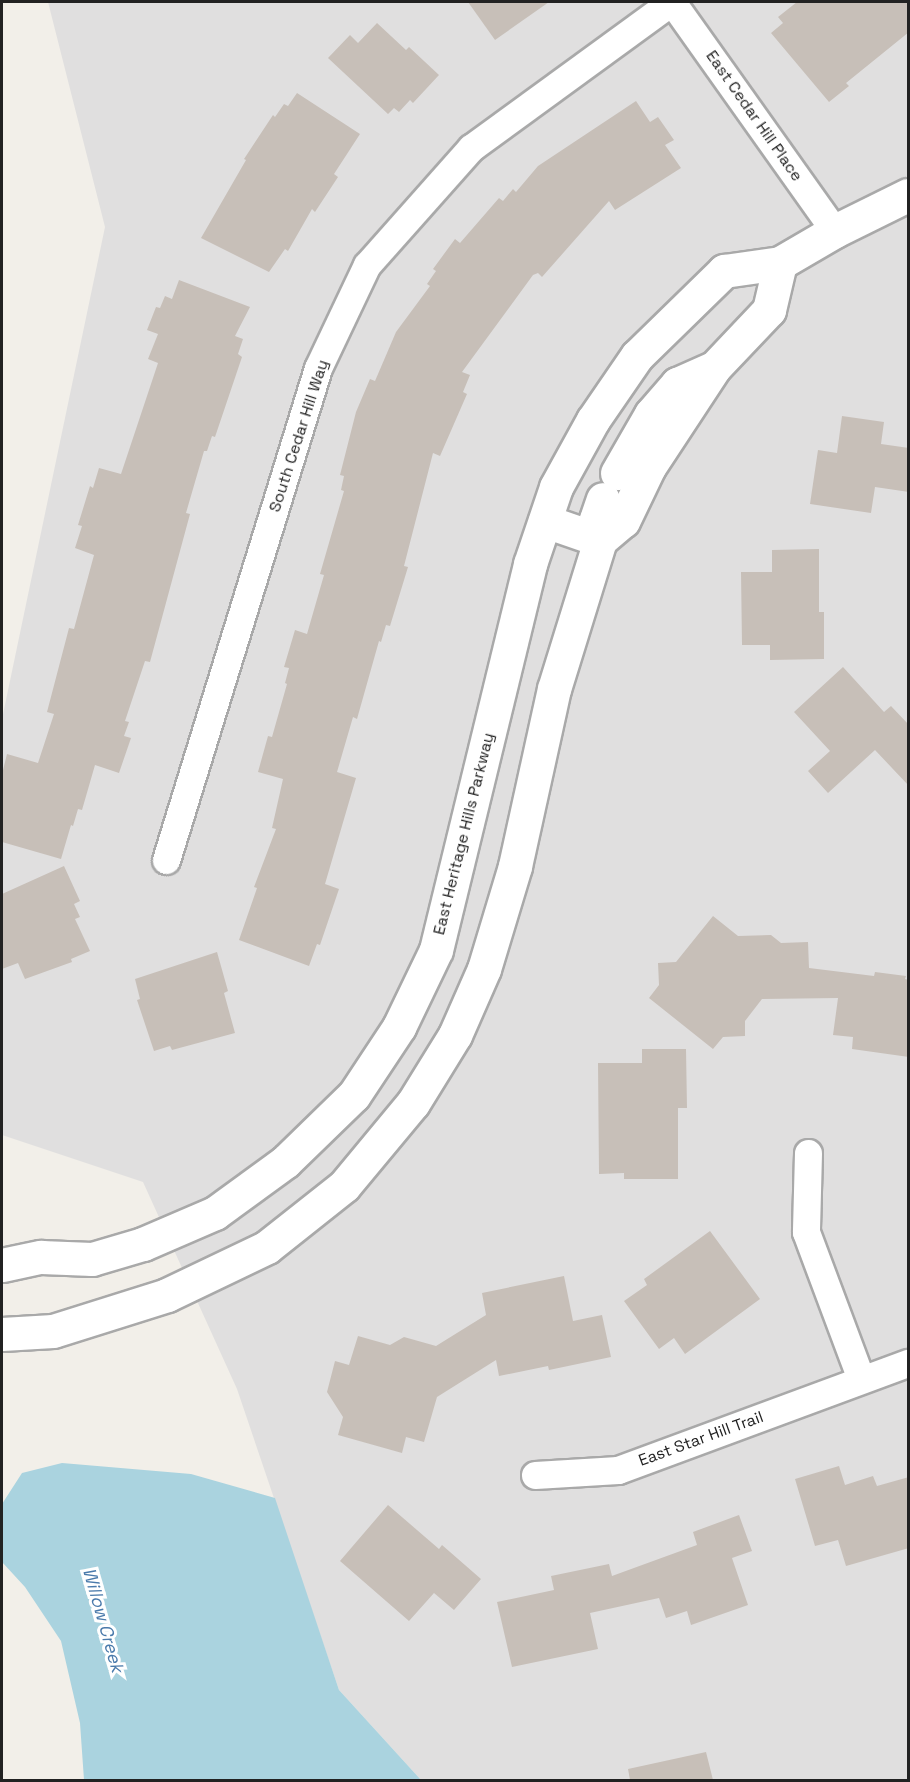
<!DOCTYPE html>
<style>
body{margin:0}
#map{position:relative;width:910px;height:1782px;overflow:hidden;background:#f2efe9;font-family:"Space Grotesk",sans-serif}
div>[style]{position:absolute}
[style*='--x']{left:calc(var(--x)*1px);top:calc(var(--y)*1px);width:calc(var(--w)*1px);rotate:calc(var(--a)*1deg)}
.residential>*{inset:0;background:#e0dfdf}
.water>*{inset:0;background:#aad3df}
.building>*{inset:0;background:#c7bfb8}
.roads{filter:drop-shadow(2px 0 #a9a9a9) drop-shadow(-2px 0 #a9a9a9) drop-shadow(0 2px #a9a9a9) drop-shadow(0 -2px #a9a9a9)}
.minor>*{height:27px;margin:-13.5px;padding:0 13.5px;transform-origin:13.5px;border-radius:13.5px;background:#fff}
.tertiary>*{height:33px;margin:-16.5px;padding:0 16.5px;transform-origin:16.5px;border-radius:16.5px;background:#fff}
span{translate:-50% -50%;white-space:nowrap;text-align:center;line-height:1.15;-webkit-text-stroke:6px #fff;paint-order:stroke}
.street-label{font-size:16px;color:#222}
.water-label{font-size:18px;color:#4a7aab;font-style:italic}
.frame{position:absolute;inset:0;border:3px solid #222;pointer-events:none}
</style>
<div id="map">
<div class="residential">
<i style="clip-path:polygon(48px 2px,908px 2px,908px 1780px,421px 1780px,339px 1690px,237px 1389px,143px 1182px,2px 1135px,2px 719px,105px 227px)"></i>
</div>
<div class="water">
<i style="clip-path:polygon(62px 1463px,191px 1474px,275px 1498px,339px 1690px,421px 1780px,84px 1780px,80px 1723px,61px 1641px,25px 1587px,2px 1562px,2px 1504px,22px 1473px)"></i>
</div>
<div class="building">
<i style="clip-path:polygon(468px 2px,549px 2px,495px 40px)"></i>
<i style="clip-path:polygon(797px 2px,909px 2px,909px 32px,846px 83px,849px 86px,829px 102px,771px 33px,783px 23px,778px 17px)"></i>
<i style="clip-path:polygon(377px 23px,406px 50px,409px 47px,439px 75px,413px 103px,410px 100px,399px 112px,394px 108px,388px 114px,328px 58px,350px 35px,358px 43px)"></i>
<i style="clip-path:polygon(297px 93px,360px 134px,334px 174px,338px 177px,315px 212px,312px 209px,288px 251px,285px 249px,269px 272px,201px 238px,246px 160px,244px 159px,273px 115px,275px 117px,284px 104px,288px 106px)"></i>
<i style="clip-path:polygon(636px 101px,650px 122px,658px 117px,674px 140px,665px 145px,681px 168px,615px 210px,609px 201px,542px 277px,538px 273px,533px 275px,462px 372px,470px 375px,463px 392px,467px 394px,440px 456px,433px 453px,404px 566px,408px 567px,390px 626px,386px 625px,381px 642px,379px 641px,357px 719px,353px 717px,337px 772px,356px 778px,325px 884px,339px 889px,320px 945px,317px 944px,309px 966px,239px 940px,257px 888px,254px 887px,276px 829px,272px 828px,283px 779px,258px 772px,268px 736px,272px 737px,287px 684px,285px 683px,289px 668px,284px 667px,295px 630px,307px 634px,324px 575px,320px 574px,344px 491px,341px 490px,344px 476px,340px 475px,356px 412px,370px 379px,375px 381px,396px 332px,430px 286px,427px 284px,436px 271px,433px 269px,455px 239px,460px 243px,499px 198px,503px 201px,513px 189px,516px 192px,538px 166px)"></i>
<i style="clip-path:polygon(179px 280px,250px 307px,235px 336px,243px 339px,238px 354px,242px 357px,215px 437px,212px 436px,207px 451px,204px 451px,186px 513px,190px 514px,150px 662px,145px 661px,125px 721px,129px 722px,124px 736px,131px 738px,119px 773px,95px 765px,82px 810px,78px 809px,73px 826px,71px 825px,61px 859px,2px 842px,2px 774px,7px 754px,38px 763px,54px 714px,47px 712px,69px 628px,74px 629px,94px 555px,75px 548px,82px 526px,78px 525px,90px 486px,93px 488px,99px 468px,121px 474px,158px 363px,148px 359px,158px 334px,147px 330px,156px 307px,160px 308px,165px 296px,172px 299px)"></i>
<i style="clip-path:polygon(842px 416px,884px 422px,881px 444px,909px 448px,909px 492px,875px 487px,871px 513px,810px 504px,818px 450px,837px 453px)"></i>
<i style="clip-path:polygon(819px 549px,819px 612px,824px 612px,824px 659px,770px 660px,770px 645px,742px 645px,741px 572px,772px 572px,772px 550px)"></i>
<i style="clip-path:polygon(843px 667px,884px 712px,891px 706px,909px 725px,909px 786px,875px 750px,828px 793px,808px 771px,830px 751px,794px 712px)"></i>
<i style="clip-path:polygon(64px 866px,80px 901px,74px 904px,80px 917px,75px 919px,90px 951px,71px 959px,72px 962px,25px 979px,18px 963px,2px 969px,2px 894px)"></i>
<i style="clip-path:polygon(713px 916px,738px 936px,771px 935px,781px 943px,808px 942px,809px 968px,874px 976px,875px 972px,906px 976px,905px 979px,909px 980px,909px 1057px,852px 1049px,853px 1037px,833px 1035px,838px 998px,762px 999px,745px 1021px,745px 1036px,723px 1037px,713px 1049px,649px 998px,659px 985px,658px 963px,676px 962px)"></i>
<i style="clip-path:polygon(217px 952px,228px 991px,224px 993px,235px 1033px,172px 1050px,170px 1046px,154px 1051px,137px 1000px,140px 999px,135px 979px)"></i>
<i style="clip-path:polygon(642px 1049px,686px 1049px,687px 1108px,678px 1108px,678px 1179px,624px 1179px,624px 1173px,599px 1174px,598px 1063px,642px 1063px)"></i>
<i style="clip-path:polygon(710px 1231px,760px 1299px,685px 1354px,674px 1338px,659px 1349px,624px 1301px,647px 1285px,644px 1279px)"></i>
<i style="clip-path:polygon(564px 1276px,573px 1321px,602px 1315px,611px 1357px,549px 1370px,548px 1366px,499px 1376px,496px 1360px,437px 1397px,424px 1442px,406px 1437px,402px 1453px,338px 1435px,343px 1417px,327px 1392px,335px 1361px,349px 1365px,358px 1336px,390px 1345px,404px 1337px,436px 1346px,486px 1315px,482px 1293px)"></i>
<i style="clip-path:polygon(839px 1466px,845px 1485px,873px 1476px,877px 1486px,909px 1477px,909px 1548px,846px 1566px,838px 1540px,815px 1546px,795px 1479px)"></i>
<i style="clip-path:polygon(388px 1505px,439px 1549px,442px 1545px,481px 1579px,454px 1610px,434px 1593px,409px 1621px,340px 1561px)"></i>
<i style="clip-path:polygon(739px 1515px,752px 1551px,732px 1558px,748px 1605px,691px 1625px,687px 1611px,666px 1618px,659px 1598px,590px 1613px,598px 1649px,512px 1667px,497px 1602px,554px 1590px,551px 1576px,609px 1564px,612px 1576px,697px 1545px,693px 1532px)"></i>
<i style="clip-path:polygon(706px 1752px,713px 1780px,630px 1780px,628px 1769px)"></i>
</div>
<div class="roads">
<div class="minor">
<i style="--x:672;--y:2;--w:281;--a:54.6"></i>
<i style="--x:166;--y:860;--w:515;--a:-72.83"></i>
<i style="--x:318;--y:368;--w:114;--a:-64.6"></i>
<i style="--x:367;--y:265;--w:157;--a:-48.4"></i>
<i style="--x:471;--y:148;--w:248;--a:-36.1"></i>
<i style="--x:808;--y:1153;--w:79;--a:91.5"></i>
<i style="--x:806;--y:1232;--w:157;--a:69.5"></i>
<i style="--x:535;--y:1475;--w:83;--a:-3.4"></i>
<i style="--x:618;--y:1470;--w:309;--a:-20.3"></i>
</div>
<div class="tertiary">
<i style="--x:617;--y:473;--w:68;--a:-60"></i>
<i style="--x:651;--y:414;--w:40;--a:-49"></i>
<i style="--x:677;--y:384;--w:37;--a:-24"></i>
<i style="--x:545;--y:521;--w:58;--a:19.1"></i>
<i style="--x:600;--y:540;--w:21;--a:-101"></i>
<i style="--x:596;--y:519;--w:21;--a:-71"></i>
<i style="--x:2;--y:1265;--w:40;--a:-12"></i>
<i style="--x:41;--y:1257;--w:51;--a:2.2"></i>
<i style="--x:92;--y:1259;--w:53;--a:-16.4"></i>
<i style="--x:143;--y:1244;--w:78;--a:-23.3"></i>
<i style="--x:215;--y:1213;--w:87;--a:-36.1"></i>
<i style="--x:285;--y:1162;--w:96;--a:-44.2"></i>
<i style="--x:354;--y:1095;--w:82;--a:-56.5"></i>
<i style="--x:399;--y:1027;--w:85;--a:-64.3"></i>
<i style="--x:436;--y:950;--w:397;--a:-76.3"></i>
<i style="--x:530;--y:564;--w:81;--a:-71.3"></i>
<i style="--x:556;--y:487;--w:77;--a:-61.1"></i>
<i style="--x:593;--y:420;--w:78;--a:-55.5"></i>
<i style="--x:637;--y:356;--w:122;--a:-44.3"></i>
<i style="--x:724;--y:271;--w:57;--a:-8.1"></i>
<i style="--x:780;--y:263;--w:64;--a:-30.2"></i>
<i style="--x:835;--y:231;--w:81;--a:-26.3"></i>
<i style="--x:2;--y:1334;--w:51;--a:-3.4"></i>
<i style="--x:53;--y:1331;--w:120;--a:-17.5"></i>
<i style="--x:167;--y:1295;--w:111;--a:-25.6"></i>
<i style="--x:267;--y:1247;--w:98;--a:-38.4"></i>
<i style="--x:344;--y:1186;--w:108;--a:-50.3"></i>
<i style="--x:413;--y:1103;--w:80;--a:-58.3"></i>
<i style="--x:455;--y:1035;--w:72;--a:-66.3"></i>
<i style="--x:484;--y:969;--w:108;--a:-73.2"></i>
<i style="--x:515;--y:866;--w:181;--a:-77.6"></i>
<i style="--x:554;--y:689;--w:156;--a:-72.8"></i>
<i style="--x:600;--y:540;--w:30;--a:-40"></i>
<i style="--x:623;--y:521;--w:60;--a:-64.3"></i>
<i style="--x:649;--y:467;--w:118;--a:-56.7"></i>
<i style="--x:714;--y:368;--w:80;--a:-46.5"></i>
<i style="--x:769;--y:310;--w:48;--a:-76.8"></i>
</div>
</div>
<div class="street-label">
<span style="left:754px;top:116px;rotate:55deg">East Cedar Hill Place</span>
<span style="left:299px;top:436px;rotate:-72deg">South Cedar Hill Way</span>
<span style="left:464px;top:834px;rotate:-76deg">East Heritage Hills Parkway</span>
<span style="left:701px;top:1439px;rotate:-20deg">East Star Hill Trail</span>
</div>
<div class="water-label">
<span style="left:103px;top:1620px;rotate:74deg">Willow Creek</span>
</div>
<div class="frame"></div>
</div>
